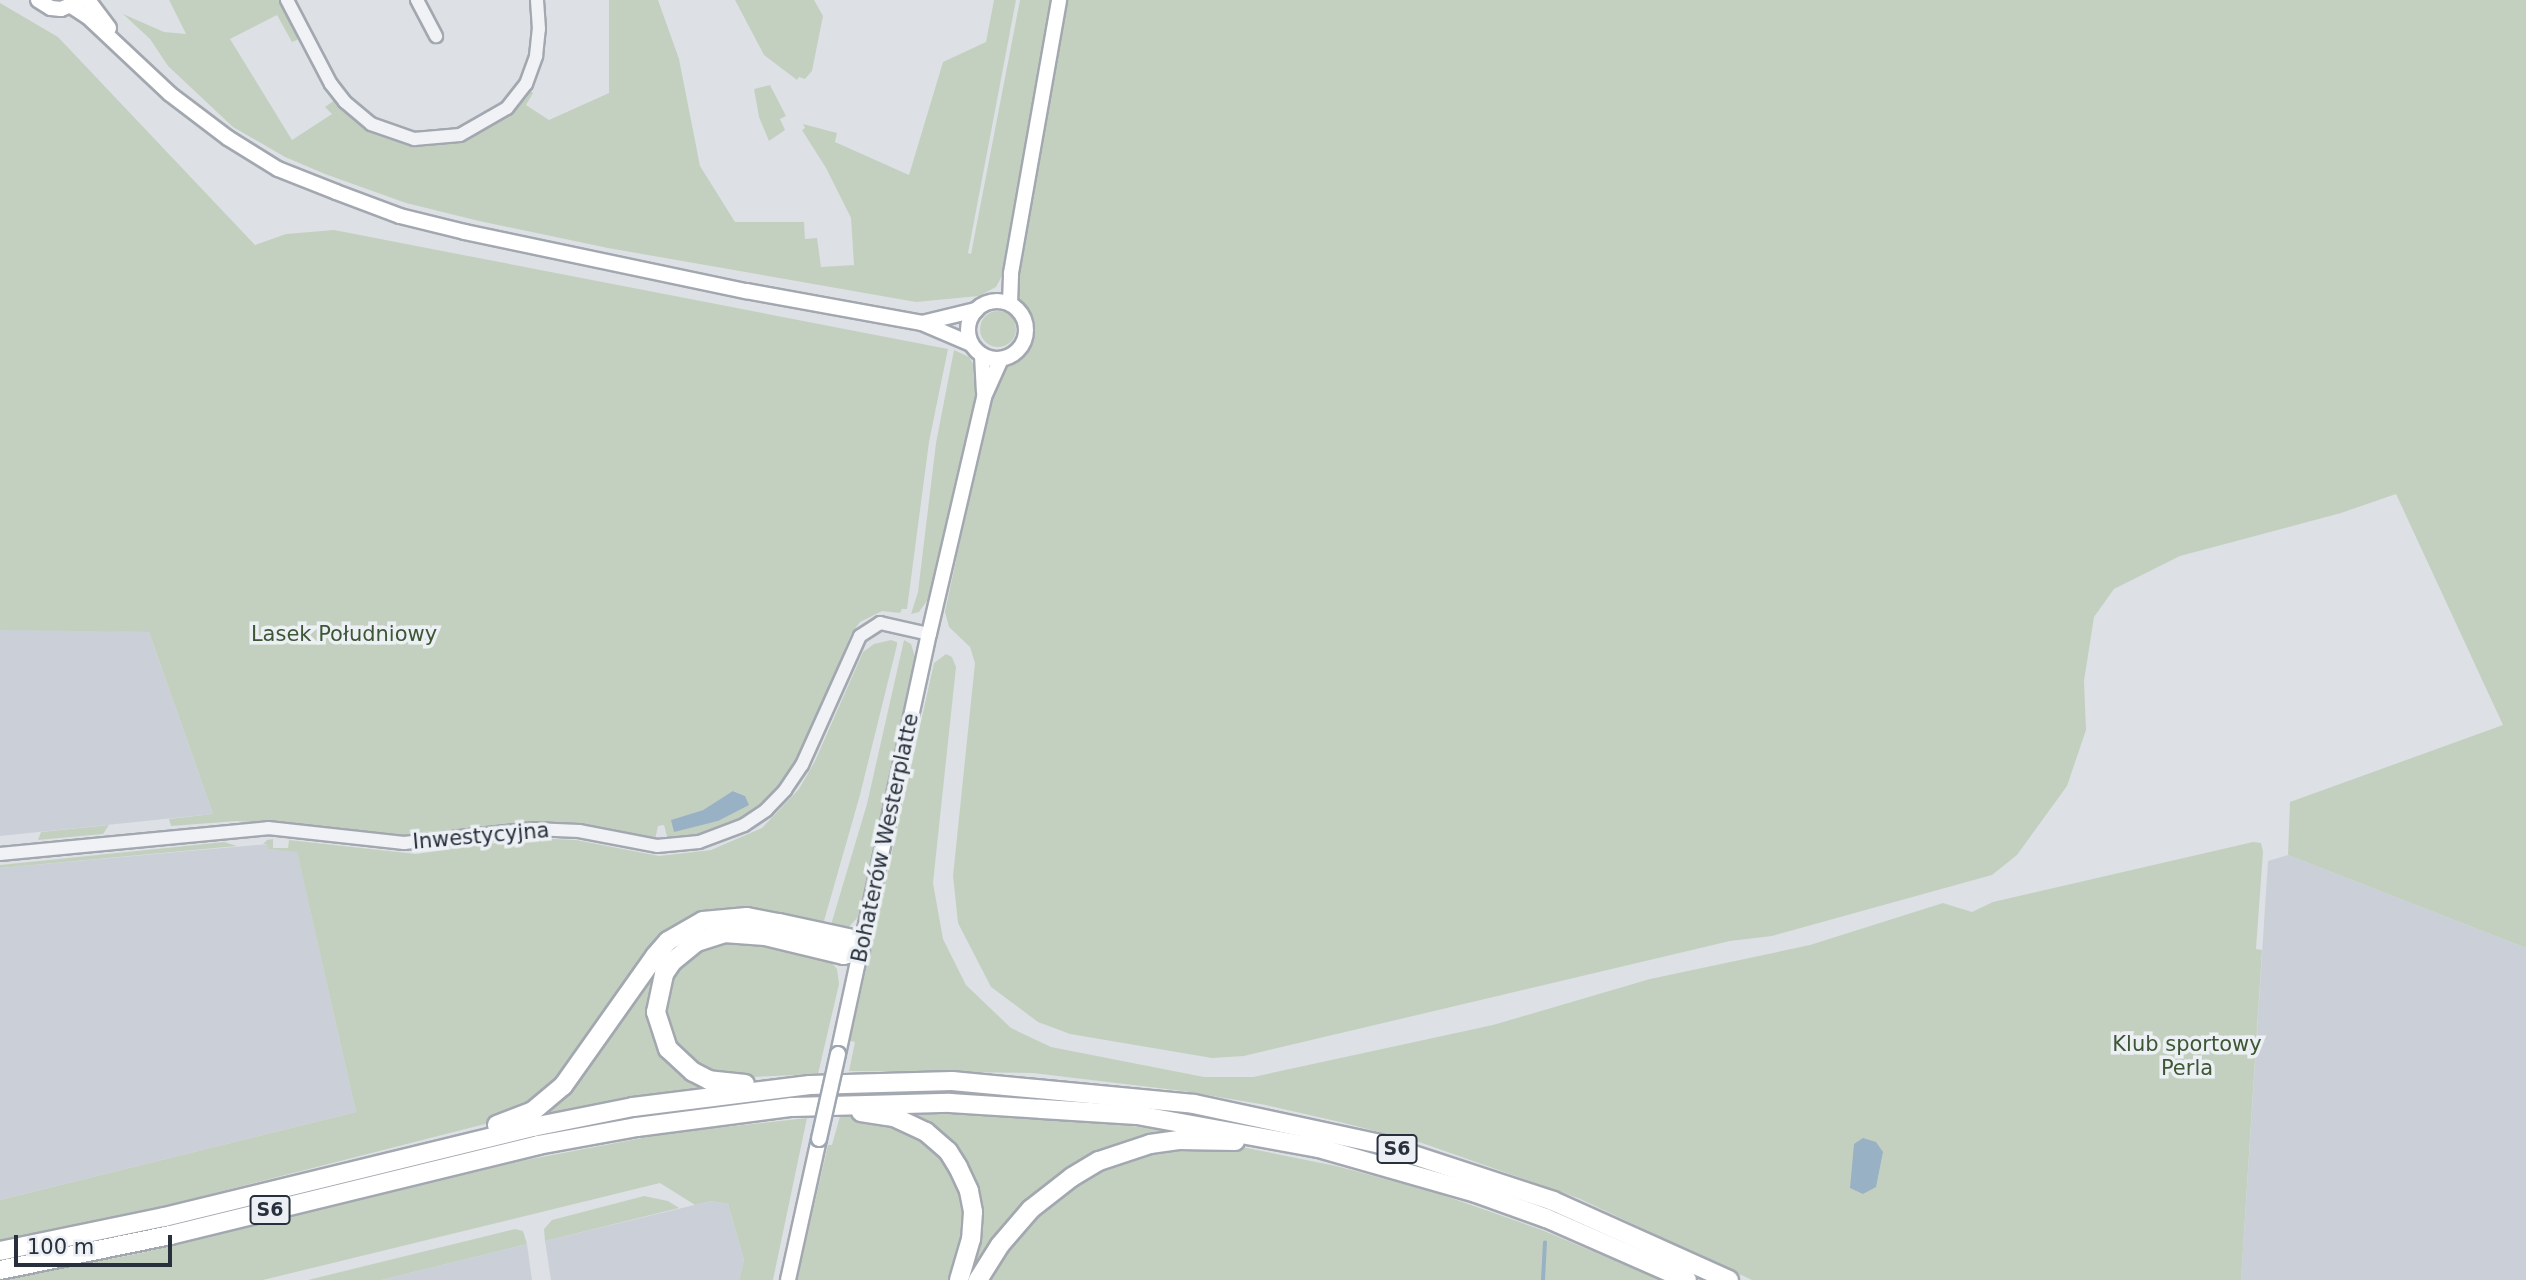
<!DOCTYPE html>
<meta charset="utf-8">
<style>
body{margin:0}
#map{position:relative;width:2526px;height:1280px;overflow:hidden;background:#dde1e6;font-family:"DejaVu Sans",sans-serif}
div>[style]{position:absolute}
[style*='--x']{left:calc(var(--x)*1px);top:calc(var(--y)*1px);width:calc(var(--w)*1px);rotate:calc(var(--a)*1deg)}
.built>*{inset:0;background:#cbd0d8}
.green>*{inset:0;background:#c4d0bf}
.round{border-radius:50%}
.water>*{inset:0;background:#99b1c5}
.stream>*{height:3.5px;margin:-1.75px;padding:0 1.75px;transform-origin:1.75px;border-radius:1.75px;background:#99b1c5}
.roads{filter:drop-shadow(2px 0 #a3a8b0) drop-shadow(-2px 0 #a3a8b0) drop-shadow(0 2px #a3a8b0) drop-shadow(0 -2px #a3a8b0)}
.minor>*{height:12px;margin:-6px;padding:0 6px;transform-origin:6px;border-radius:6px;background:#f0f2f5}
.major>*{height:14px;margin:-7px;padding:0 7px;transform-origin:7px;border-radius:7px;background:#fff}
.major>.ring{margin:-7px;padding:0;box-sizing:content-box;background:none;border:14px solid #fff;border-radius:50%}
.highway>*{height:18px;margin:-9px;padding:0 9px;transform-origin:9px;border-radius:9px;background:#fff}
.bridges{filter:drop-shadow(2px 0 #9da6b1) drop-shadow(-2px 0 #9da6b1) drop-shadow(0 2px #9da6b1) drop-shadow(0 -2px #9da6b1)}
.major-bridge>*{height:14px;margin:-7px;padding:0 7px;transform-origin:7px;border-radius:7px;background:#fff}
span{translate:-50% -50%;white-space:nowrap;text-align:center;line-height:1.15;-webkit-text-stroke:7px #ecf0f4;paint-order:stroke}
.shield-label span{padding:2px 5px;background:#ecf0f4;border:2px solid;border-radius:5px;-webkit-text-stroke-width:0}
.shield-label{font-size:19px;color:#27303c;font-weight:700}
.park-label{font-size:21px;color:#3d5735}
.street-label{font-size:21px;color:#27303c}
.scale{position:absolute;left:14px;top:1235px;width:158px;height:32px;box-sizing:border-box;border:4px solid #27303c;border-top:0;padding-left:9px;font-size:21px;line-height:24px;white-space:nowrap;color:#27303c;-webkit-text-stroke:5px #ecf0f4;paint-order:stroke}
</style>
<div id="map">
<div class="built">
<i style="clip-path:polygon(0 628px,149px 632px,213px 814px,0 836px)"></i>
<i style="clip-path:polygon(268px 844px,268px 849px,297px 851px,356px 1112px,0 1200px,0 868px)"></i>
<i style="clip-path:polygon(2288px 855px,2526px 948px,2526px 1280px,2241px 1280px,2268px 861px)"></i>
<i style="clip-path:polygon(711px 1201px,728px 1204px,744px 1260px,739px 1280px,551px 1280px,545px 1241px)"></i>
<i style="clip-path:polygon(527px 1244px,532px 1280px,381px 1280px)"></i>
</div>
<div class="green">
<i style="clip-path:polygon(169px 0,282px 0,301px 38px,292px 42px,277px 15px,230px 39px,292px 140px,332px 114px,325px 107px,336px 99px,364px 126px,394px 140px,428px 144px,450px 142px,485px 129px,507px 112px,527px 88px,533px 93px,526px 105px,549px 120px,609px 93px,609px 0,658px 0,679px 59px,700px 166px,735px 222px,804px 222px,805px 239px,817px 238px,821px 267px,854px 265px,851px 218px,826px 168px,802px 130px,805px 128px,803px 124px,837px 133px,835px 142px,909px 175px,943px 62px,986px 42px,994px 0,1016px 0,968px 253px,971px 254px,1020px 0,1054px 0,1002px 276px,996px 287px,979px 296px,916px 302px,608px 248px,479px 221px,406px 203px,325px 174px,285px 157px,233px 127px,168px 66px,150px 39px,123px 14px,164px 32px,186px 34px)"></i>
<i style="clip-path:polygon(814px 0,823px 16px,812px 71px,805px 79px,799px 77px,797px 80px,764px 55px,735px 0)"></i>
<i style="clip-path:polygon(1065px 0,2526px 0,2526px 948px,2288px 855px,2290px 802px,2503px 725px,2396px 494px,2341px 513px,2180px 556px,2114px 589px,2094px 617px,2084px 681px,2086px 730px,2067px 786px,2017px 855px,1992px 875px,1772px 936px,1730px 941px,1244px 1056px,1212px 1058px,1070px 1034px,1038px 1022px,991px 987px,958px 923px,953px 876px,975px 663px,970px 647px,949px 627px,945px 612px,991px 396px,1006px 366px,1025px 354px,1033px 339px,1032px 321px,1019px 300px,1016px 271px)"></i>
<i style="clip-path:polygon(evenodd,0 3px,58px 37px,255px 245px,286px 234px,334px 230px,948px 349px,929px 442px,907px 609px,902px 609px,900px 613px,882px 611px,860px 622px,851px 634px,805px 745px,785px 781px,773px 794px,733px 824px,692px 838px,668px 840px,664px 825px,658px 826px,655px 840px,579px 825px,544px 823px,494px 826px,414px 837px,237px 821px,171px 826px,169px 819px,213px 814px,149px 632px,0 630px,0 3px,734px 791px,745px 796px,718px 821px,674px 831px,672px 820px,703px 810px,734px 791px)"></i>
<i style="clip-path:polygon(770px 85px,786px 116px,780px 119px,785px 130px,769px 141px,759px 117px,754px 89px)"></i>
<i class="round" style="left:980px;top:311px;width:36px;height:36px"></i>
<i style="clip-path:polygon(954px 350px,969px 357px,974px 365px,977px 396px,929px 598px,919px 612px,911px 614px,918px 592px,936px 443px)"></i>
<i style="clip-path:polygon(891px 640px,897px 642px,897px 645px,860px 795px,822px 928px,700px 915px,684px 922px,669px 932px,561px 1077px,535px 1102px,493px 1122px,176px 1203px,0 1241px,0 1200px,356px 1112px,297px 852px,268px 849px,267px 844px,263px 844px,267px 840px,273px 839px,273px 848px,288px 848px,289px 840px,416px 854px,532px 838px,576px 840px,659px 856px,711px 850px,762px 828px,799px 789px,815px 761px,863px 652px,874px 644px)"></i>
<i style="clip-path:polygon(904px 640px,911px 644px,916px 660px,858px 917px,848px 928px,830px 928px,867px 804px)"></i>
<i style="clip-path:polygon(946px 654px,952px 657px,956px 667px,933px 883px,943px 939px,966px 985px,1011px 1028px,1051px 1047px,1204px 1077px,1253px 1077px,1493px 1025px,1650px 979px,1810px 945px,1943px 903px,1972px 912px,1993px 902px,2253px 842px,2261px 843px,2263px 852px,2256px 949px,2262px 950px,2241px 1280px,1752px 1280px,1578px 1198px,1422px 1143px,1340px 1122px,1266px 1105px,1183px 1091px,1033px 1073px,849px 1071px,855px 1042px,850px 1041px,934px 663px)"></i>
<i style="clip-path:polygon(109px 825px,103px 834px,38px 840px,41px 832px)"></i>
<i style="clip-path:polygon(224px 842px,237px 846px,0 868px,0 865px)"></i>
<i style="clip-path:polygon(738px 921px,769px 932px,677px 948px,656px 1036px,710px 1087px,536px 1115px,662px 956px,693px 931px)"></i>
<i style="clip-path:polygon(752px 939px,831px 962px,837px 969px,839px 984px,818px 1074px,729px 1078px,697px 1068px,676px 1049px,664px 1020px,666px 989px,673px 974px,683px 960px,712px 942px)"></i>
<i style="clip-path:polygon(960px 1090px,1185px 1109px,1366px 1147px,1529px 1197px,1715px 1280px,1701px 1280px,1581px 1225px,1287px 1134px,1186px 1116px,1012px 1097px,844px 1099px,845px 1091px)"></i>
<i style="clip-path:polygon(813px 1094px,812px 1100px,729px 1107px,109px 1241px,107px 1236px,574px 1125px,727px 1100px)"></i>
<i style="clip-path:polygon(914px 1112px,1069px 1119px,1184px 1132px,1085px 1162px,971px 1280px,965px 1280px,970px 1177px,911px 1115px)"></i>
<i style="clip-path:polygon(840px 1116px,873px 1119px,921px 1136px,948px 1163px,962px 1192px,966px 1216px,966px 1232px,953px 1280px,797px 1280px,828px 1145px,832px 1145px)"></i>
<i style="clip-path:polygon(807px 1118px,773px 1280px,739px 1280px,744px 1260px,728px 1204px,711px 1201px,695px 1205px,660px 1183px,263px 1280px,3px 1280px,141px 1253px,526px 1160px,669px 1133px)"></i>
<i style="clip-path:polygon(1237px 1146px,1336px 1166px,1434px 1192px,1542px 1230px,1661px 1280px,985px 1280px,1024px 1225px,1092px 1172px,1159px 1149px)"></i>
<i style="clip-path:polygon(644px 1196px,668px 1201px,679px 1208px,545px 1241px,544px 1229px,552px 1220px)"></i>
<i style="clip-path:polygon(515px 1229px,523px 1231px,527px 1244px,381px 1280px,308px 1280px)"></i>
</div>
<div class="water">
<i style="clip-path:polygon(733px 791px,745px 796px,749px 805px,718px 821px,674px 832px,671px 820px,703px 810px)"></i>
<i style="clip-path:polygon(1863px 1138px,1876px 1142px,1883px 1152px,1876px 1187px,1863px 1194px,1850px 1188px,1854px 1144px)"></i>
</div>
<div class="stream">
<i style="--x:1543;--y:1280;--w:37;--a:-87"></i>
</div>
<div class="roads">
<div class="minor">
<i style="--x:287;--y:0;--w:95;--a:62.4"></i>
<i style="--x:331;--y:84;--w:23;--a:52"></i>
<i style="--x:345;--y:102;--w:34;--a:40"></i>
<i style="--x:371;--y:124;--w:46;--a:19.2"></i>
<i style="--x:414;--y:139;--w:46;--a:-5"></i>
<i style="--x:460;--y:135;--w:54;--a:-29.9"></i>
<i style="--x:507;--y:108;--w:31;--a:-52"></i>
<i style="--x:526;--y:84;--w:30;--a:-70"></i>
<i style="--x:536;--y:56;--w:27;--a:-84"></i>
<i style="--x:539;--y:29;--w:29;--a:-94"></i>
<i style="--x:417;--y:0;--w:41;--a:62.2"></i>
<i style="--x:0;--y:854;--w:269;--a:-5.5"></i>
<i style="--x:268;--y:828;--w:137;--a:6.3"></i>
<i style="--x:404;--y:843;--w:130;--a:-6.2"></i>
<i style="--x:533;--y:829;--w:46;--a:2.5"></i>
<i style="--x:579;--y:831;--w:79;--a:10.9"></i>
<i style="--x:657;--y:846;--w:42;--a:-5.4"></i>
<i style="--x:699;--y:842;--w:48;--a:-20.7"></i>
<i style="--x:744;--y:825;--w:27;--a:-34"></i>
<i style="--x:766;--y:810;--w:28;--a:-46"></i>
<i style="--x:785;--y:790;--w:30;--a:-56"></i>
<i style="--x:802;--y:765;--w:141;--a:-65.8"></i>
<i style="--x:860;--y:636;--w:24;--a:-33"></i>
<i style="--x:880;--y:623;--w:50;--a:12.7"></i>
</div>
<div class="major">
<i style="--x:38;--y:0;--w:15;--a:32"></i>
<i style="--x:51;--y:8;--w:10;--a:6"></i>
<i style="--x:61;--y:9;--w:18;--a:-22"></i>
<i style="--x:88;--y:0;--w:35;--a:53"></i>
<i style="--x:71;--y:6;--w:20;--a:33"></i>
<i style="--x:88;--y:17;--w:112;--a:43.2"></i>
<i style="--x:170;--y:94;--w:73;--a:37.2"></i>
<i style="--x:228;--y:138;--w:59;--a:31.8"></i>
<i style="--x:278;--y:169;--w:62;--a:21.6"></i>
<i style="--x:336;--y:192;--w:68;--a:20.6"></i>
<i style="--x:400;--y:216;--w:67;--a:13.8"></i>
<i style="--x:465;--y:232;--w:287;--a:11.9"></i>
<i style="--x:746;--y:291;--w:179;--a:10.3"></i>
<i style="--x:922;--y:323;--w:51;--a:23.1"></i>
<i class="ring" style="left:968px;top:301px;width:44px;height:44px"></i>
<i style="--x:1010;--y:304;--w:31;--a:-88"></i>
<i style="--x:1011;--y:273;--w:277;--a:-80"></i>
<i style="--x:922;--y:323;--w:56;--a:-13.5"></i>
<i style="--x:982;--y:355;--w:37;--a:87"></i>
<i style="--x:838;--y:1054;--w:430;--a:-77.8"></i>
<i style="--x:929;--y:634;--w:243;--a:-76.9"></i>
<i style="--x:984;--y:397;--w:42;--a:-65.9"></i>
<i style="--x:788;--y:1280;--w:144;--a:-77.6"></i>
</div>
<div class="highway">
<i style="--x:745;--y:1084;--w:36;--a:-174"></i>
<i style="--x:709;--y:1080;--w:18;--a:-153"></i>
<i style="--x:693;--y:1072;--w:34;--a:-137"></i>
<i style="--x:668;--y:1049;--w:39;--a:-108"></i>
<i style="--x:656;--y:1012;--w:39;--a:-78"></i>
<i style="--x:664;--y:974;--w:14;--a:-56"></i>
<i style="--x:672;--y:962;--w:32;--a:-39"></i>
<i style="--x:697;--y:942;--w:28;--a:-18"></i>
<i style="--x:724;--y:933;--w:41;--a:4.2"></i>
<i style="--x:765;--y:936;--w:81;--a:13.5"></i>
<i style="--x:844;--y:955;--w:17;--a:-17"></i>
<i style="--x:861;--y:1112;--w:33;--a:9"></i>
<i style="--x:894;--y:1117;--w:35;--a:25"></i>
<i style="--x:926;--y:1132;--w:29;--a:41"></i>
<i style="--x:948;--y:1151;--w:19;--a:58"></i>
<i style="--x:958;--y:1167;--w:26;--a:65"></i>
<i style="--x:969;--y:1191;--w:21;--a:79"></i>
<i style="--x:973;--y:1212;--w:27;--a:94"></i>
<i style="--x:971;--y:1239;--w:43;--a:106.3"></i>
<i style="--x:497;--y:1125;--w:39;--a:-21"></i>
<i style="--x:533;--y:1111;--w:39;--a:-40"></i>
<i style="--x:563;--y:1086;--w:159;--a:-54.7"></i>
<i style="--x:655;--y:956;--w:20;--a:-49"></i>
<i style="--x:668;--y:941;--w:40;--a:-29.7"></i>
<i style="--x:703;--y:921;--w:44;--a:-5.2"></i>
<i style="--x:747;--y:917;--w:33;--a:11"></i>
<i style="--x:779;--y:923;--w:71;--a:12.3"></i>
<i style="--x:848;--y:938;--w:17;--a:45"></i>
<i style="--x:0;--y:1251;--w:167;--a:-11.7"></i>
<i style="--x:164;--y:1217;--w:380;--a:-13.7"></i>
<i style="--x:533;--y:1127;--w:102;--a:-11.3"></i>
<i style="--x:633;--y:1107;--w:178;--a:-7.1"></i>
<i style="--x:810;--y:1085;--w:142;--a:-1.6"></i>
<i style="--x:952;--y:1081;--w:243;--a:5.4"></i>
<i style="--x:1194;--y:1104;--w:190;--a:12.1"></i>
<i style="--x:1380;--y:1144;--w:182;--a:18.2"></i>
<i style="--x:1553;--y:1201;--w:193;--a:24.2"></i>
<i style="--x:0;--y:1270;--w:174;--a:-11.6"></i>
<i style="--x:170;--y:1235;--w:379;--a:-13.7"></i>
<i style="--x:538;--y:1145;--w:101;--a:-10.3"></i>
<i style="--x:637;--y:1127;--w:156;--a:-7.4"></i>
<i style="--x:792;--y:1107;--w:158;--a:-1.5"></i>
<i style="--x:950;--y:1103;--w:187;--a:3.7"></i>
<i style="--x:1137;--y:1115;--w:185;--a:10.3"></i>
<i style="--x:1319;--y:1148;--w:163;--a:16"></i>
<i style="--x:1476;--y:1193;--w:74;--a:19.7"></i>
<i style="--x:1546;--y:1218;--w:154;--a:23.7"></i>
<i style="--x:978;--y:1280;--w:41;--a:-57.8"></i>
<i style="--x:1000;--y:1245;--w:48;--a:-49.3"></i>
<i style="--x:1031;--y:1209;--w:52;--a:-38"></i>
<i style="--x:1072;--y:1177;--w:31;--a:-31"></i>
<i style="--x:1099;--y:1161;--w:54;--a:-18.4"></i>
<i style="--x:1150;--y:1144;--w:29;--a:-8"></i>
<i style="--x:1179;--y:1140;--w:56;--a:1"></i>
</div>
</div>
<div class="bridges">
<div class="major-bridge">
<i style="--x:819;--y:1139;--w:87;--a:-77.4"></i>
</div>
</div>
<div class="shield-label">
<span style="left:1397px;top:1149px">S6</span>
<span style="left:270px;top:1210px">S6</span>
</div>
<div class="park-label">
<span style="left:344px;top:634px">Lasek Południowy</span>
<span style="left:2187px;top:1056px">Klub sportowy<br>Perla</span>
</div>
<div class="street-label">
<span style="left:481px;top:836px;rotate:-5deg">Inwestycyjna</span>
<span style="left:885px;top:838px;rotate:-78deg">Bohaterów Westerplatte</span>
</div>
<div class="scale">100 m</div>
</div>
